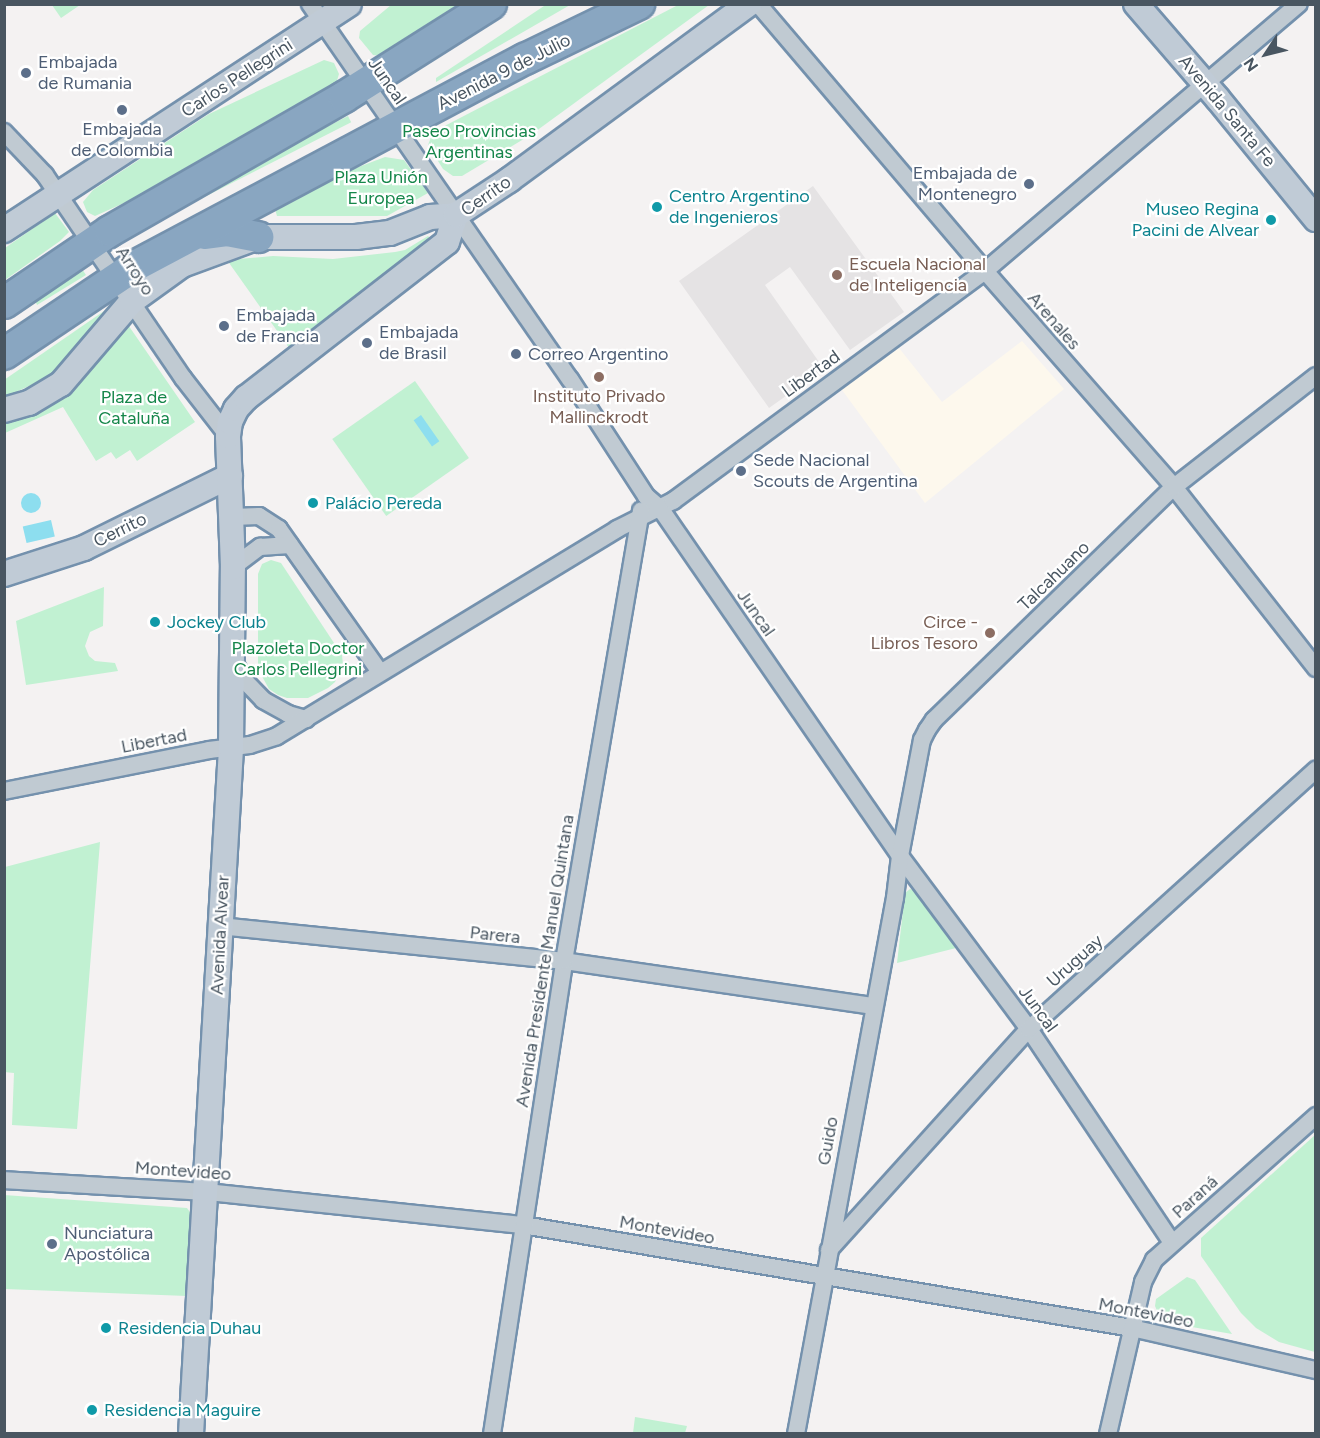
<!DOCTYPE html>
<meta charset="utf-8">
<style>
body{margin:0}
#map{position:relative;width:1320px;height:1438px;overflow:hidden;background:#f4f2f2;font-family:Figtree,sans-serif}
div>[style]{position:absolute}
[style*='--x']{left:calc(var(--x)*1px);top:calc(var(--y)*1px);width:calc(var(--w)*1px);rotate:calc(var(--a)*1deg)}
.commercial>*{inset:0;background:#fdf8ed}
.education>*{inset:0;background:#e5e3e4}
.green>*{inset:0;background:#c1f1d2;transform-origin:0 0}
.water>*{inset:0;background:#8ddeef;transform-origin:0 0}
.round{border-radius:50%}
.roads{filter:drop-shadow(2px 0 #7491ad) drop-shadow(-2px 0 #7491ad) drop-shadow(0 2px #7491ad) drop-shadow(0 -2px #7491ad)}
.street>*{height:16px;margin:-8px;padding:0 8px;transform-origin:8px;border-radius:8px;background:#c0cad2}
.secondary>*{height:24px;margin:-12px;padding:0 12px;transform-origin:12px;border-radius:12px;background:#c0cbd6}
.highway>*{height:30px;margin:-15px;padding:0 15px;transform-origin:15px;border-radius:15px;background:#89a6c1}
.dots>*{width:16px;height:16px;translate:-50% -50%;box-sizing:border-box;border:3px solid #fff;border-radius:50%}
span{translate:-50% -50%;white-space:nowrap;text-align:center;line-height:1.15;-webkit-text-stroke:4.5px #fff;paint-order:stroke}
.service-label{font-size:18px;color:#4e5e75}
.left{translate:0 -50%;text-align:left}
.right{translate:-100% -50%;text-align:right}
.street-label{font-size:18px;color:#495661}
.park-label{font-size:18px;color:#15864a}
.culture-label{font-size:18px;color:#0d838f}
.education-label{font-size:18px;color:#785e54}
.frame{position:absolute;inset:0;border:6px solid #495661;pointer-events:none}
.north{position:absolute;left:1236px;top:24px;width:60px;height:60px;-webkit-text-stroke:4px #fff;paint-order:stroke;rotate:235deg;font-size:16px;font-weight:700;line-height:24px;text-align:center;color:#495661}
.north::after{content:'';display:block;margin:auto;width:21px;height:27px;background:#495661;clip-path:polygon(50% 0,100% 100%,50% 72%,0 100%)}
</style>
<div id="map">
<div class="commercial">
<i style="clip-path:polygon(1022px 341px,1064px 389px,925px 503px,842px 390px,899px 348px,942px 402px)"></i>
</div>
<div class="education">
<i style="clip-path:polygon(813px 186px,904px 312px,850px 350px,790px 267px,765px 285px,824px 369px,769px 408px,679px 281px)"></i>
</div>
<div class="green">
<i style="clip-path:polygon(547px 4px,570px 5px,436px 82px,436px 78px)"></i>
<i style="clip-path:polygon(52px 5px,80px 5px,61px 18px)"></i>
<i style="clip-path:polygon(391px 5px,461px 5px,381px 56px,373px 55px,359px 38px,360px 31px)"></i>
<i style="clip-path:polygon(678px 5px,709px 5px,532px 134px,462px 176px,453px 176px,443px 169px,428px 145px,433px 132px)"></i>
<i style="clip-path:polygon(324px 60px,334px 63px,339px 74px,336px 84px,329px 91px,182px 177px,95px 216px,87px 212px,83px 202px,93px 190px,209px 114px)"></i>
<i style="left:348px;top:116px;width:7px;height:259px;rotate:63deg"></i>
<i style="clip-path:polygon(385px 157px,404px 160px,428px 193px,387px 216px,277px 216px,275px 209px,327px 179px)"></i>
<i style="clip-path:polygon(55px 213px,69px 232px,60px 241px,5px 280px,5px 248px)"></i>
<i style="clip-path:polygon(428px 236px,431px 239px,376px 279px,292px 352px,227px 260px,273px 256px,333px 259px,395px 252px,405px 250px)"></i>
<i style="clip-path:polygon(82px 269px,86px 275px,37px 305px,35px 300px)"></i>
<i style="clip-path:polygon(107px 309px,110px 313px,53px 375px,5px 397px,4px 380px)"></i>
<i style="clip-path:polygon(124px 319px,195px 422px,137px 461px,130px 450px,116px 459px,111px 452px,96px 461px,63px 407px,5px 433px,5px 416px)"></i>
<i style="left:415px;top:381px;width:94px;height:101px;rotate:55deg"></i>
<i style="clip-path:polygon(271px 560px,281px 563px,342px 655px,343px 665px,335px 682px,328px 688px,308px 698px,287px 698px,278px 695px,269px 689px,258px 669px,258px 574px,262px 564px)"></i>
<i style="clip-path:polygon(104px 587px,103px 626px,90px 632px,85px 646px,89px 656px,95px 661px,115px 663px,118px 671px,26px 685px,16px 621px)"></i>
<i style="clip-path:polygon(100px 842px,77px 1129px,12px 1125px,14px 1073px,4px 1072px,5px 867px)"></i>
<i style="clip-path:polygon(910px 889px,916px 891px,956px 948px,897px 963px,905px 893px)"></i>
<i style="clip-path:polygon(1315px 1135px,1315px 1352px,1279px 1342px,1256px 1328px,1241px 1313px,1201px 1256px,1201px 1238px)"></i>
<i style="clip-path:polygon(4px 1195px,187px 1208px,192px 1215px,187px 1296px,5px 1289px)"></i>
<i style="clip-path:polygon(1187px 1277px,1195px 1280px,1232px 1334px,1169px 1323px,1159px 1315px,1155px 1306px,1156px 1299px)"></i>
<i style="clip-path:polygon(635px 1417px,687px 1426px,685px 1433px,633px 1433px)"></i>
</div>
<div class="water">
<i style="left:421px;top:415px;width:32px;height:9px;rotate:55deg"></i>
<i class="round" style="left:21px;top:493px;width:20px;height:20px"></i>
<i style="left:51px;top:520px;width:17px;height:29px;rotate:77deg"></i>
</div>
<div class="roads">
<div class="street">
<i style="--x:310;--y:4;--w:456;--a:55.3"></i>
<i style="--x:570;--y:379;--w:140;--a:57"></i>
<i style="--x:646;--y:496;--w:18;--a:41"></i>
<i style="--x:660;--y:508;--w:423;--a:55.4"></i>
<i style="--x:900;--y:856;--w:216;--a:53.3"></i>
<i style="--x:1029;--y:1029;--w:257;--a:56.2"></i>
<i style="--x:758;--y:4;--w:350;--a:49.6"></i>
<i style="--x:985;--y:271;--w:287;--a:48.8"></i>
<i style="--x:1174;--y:487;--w:230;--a:51.9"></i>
<i style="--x:4;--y:132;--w:59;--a:46.4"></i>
<i style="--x:45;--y:175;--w:245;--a:55.8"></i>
<i style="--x:183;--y:378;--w:73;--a:52.2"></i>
<i style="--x:232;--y:517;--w:27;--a:-2"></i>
<i style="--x:259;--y:516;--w:24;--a:33"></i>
<i style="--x:279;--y:529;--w:175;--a:54.8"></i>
<i style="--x:233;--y:567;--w:34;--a:-37"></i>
<i style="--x:260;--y:547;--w:30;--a:-4"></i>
<i style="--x:233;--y:660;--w:23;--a:61"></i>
<i style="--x:244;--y:680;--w:28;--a:46"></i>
<i style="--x:263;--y:700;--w:29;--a:29"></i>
<i style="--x:288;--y:714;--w:19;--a:16"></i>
<i style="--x:4;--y:791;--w:209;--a:-11.3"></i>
<i style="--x:209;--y:750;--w:41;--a:-7"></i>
<i style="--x:250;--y:745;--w:28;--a:-18"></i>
<i style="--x:277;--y:736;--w:398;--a:-31.3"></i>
<i style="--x:617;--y:529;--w:63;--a:-26.6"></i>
<i style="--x:673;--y:501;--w:388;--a:-36.4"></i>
<i style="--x:985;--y:271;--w:412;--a:-40.4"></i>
<i style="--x:220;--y:926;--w:346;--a:5.8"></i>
<i style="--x:564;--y:961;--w:312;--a:8.3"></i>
<i style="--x:4;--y:1180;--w:203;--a:3.4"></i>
<i style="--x:207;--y:1192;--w:318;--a:6"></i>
<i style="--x:523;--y:1225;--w:618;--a:9.6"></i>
<i style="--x:1132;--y:1328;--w:189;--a:12.9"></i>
<i style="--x:829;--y:1250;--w:298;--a:-47.9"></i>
<i style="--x:1029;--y:1029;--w:387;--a:-42.1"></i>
<i style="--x:492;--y:1434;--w:478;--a:-81.3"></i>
<i style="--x:564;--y:961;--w:457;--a:-80.3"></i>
<i style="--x:796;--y:1434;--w:545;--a:-79.54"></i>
<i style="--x:895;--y:898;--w:42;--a:-83.2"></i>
<i style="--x:900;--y:856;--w:118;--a:-79.3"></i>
<i style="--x:922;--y:740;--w:11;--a:-63"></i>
<i style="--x:927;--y:730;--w:12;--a:-55"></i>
<i style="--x:934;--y:720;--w:334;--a:-44.2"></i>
<i style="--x:1174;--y:487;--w:180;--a:-38"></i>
<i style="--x:1108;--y:1434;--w:156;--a:-77"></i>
<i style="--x:1143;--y:1282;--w:25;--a:-63"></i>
<i style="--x:1154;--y:1260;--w:217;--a:-41.6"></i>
</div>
<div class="secondary">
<i style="--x:1136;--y:4;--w:125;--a:49.2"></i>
<i style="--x:1218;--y:99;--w:155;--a:50.8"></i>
<i style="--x:4;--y:230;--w:412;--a:-33.2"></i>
<i style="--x:4;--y:410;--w:26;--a:-16"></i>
<i style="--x:29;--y:403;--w:37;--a:-31"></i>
<i style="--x:61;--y:384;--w:109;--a:-49.5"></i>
<i style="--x:132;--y:301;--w:62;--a:-35.8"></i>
<i style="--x:182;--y:265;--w:81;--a:-20.2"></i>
<i style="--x:258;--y:237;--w:98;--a:0"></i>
<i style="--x:356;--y:237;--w:34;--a:-7"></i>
<i style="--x:390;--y:233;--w:43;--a:-21.8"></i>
<i style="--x:430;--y:217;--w:26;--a:-4"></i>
<i style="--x:4;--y:574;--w:84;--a:-18"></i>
<i style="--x:84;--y:548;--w:163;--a:-26.3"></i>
<i style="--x:191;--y:1434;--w:687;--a:-86.66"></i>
<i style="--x:231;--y:748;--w:181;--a:-89.4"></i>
<i style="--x:233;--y:567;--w:131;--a:-92.2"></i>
<i style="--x:228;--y:436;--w:14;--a:-82"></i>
<i style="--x:230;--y:422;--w:14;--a:-65"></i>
<i style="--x:236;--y:409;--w:15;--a:-48"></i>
<i style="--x:246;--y:398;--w:254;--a:-37.8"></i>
<i style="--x:447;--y:242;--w:28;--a:-72"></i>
<i style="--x:456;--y:215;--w:64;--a:-33.4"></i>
<i style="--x:509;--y:180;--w:298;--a:-36.3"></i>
</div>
<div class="highway">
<i style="--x:204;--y:234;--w:23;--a:-7"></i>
<i style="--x:227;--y:231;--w:32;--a:11"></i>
<i style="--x:4;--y:303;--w:128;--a:-34.2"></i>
<i style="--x:110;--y:231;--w:270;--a:-29.8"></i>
<i style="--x:344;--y:97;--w:174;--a:-32.3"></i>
<i style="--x:4;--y:354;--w:158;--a:-33.9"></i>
<i style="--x:135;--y:266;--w:442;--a:-28"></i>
<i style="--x:525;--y:59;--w:127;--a:-25.8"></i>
</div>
</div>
<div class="dots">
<i style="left:26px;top:73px;background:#5c6f8a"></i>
<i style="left:122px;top:110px;background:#5c6f8a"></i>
<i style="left:1029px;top:184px;background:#5c6f8a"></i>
<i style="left:657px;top:207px;background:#0f9aa8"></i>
<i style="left:1271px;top:220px;background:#0f9aa8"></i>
<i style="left:837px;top:275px;background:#8d6e63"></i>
<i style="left:224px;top:326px;background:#5c6f8a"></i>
<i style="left:367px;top:343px;background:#5c6f8a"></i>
<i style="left:516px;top:354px;background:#5c6f8a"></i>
<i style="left:599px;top:377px;background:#8d6e63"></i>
<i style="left:741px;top:471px;background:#5c6f8a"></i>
<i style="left:313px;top:503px;background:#0f9aa8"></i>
<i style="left:155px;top:622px;background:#0f9aa8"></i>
<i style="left:990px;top:633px;background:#8d6e63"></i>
<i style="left:52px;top:1244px;background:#5c6f8a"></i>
<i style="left:106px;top:1328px;background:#0f9aa8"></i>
<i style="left:92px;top:1410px;background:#0f9aa8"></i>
</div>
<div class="service-label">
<span class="left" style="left:38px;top:73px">Embajada<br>de Rumania</span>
<span style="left:122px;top:140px">Embajada<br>de Colombia</span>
<span class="right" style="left:1017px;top:184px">Embajada de<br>Montenegro</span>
<span class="left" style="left:236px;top:326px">Embajada<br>de Francia</span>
<span class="left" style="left:379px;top:343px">Embajada<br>de Brasil</span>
<span class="left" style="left:528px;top:354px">Correo Argentino</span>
<span class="left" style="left:753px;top:471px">Sede Nacional<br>Scouts de Argentina</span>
<span class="left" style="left:64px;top:1244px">Nunciatura<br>Apostólica</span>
</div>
<div class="street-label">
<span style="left:504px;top:72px;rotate:-27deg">Avenida 9 de Julio</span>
<span style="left:237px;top:78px;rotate:-33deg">Carlos Pellegrini</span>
<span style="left:387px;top:81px;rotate:55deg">Juncal</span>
<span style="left:1227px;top:111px;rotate:50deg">Avenida Santa Fe</span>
<span style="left:486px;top:196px;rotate:-35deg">Cerrito</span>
<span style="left:135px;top:271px;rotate:57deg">Arroyo</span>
<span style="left:1054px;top:321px;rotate:49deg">Arenales</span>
<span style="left:811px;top:374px;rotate:-36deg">Libertad</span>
<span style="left:120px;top:530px;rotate:-26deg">Cerrito</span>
<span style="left:1054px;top:576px;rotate:-44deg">Talcahuano</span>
<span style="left:756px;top:613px;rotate:55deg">Juncal</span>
<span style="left:154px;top:741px;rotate:-11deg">Libertad</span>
<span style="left:220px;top:935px;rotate:-87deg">Avenida Alvear</span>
<span style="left:495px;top:935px;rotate:6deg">Parera</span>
<span style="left:545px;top:961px;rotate:-81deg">Avenida Presidente Manuel Quintana</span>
<span style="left:1075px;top:961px;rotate:-42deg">Uruguay</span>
<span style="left:1038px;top:1009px;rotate:54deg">Juncal</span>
<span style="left:828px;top:1141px;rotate:-80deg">Guido</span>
<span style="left:183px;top:1171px;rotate:4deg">Montevideo</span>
<span style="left:1195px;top:1197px;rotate:-42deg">Paraná</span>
<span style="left:667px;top:1230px;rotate:10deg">Montevideo</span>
<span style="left:1146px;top:1313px;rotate:11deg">Montevideo</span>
</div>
<div class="park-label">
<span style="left:469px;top:142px">Paseo Provincias<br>Argentinas</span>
<span style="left:381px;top:188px">Plaza Unión<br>Europea</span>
<span style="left:134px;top:408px">Plaza de<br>Cataluña</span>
<span style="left:298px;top:659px">Plazoleta Doctor<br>Carlos Pellegrini</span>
</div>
<div class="culture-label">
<span class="left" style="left:669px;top:207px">Centro Argentino<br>de Ingenieros</span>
<span class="right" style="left:1259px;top:220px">Museo Regina<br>Pacini de Alvear</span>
<span class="left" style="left:325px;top:503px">Palácio Pereda</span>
<span class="left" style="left:167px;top:622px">Jockey Club</span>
<span class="left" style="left:118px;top:1328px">Residencia Duhau</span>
<span class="left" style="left:104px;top:1410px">Residencia Maguire</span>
</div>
<div class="education-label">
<span class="left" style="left:849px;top:275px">Escuela Nacional<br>de Inteligencia</span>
<span style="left:599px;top:407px">Instituto Privado<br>Mallinckrodt</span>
<span class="right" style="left:978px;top:633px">Circe -<br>Libros Tesoro</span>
</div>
<div class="frame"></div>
<div class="north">N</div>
</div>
